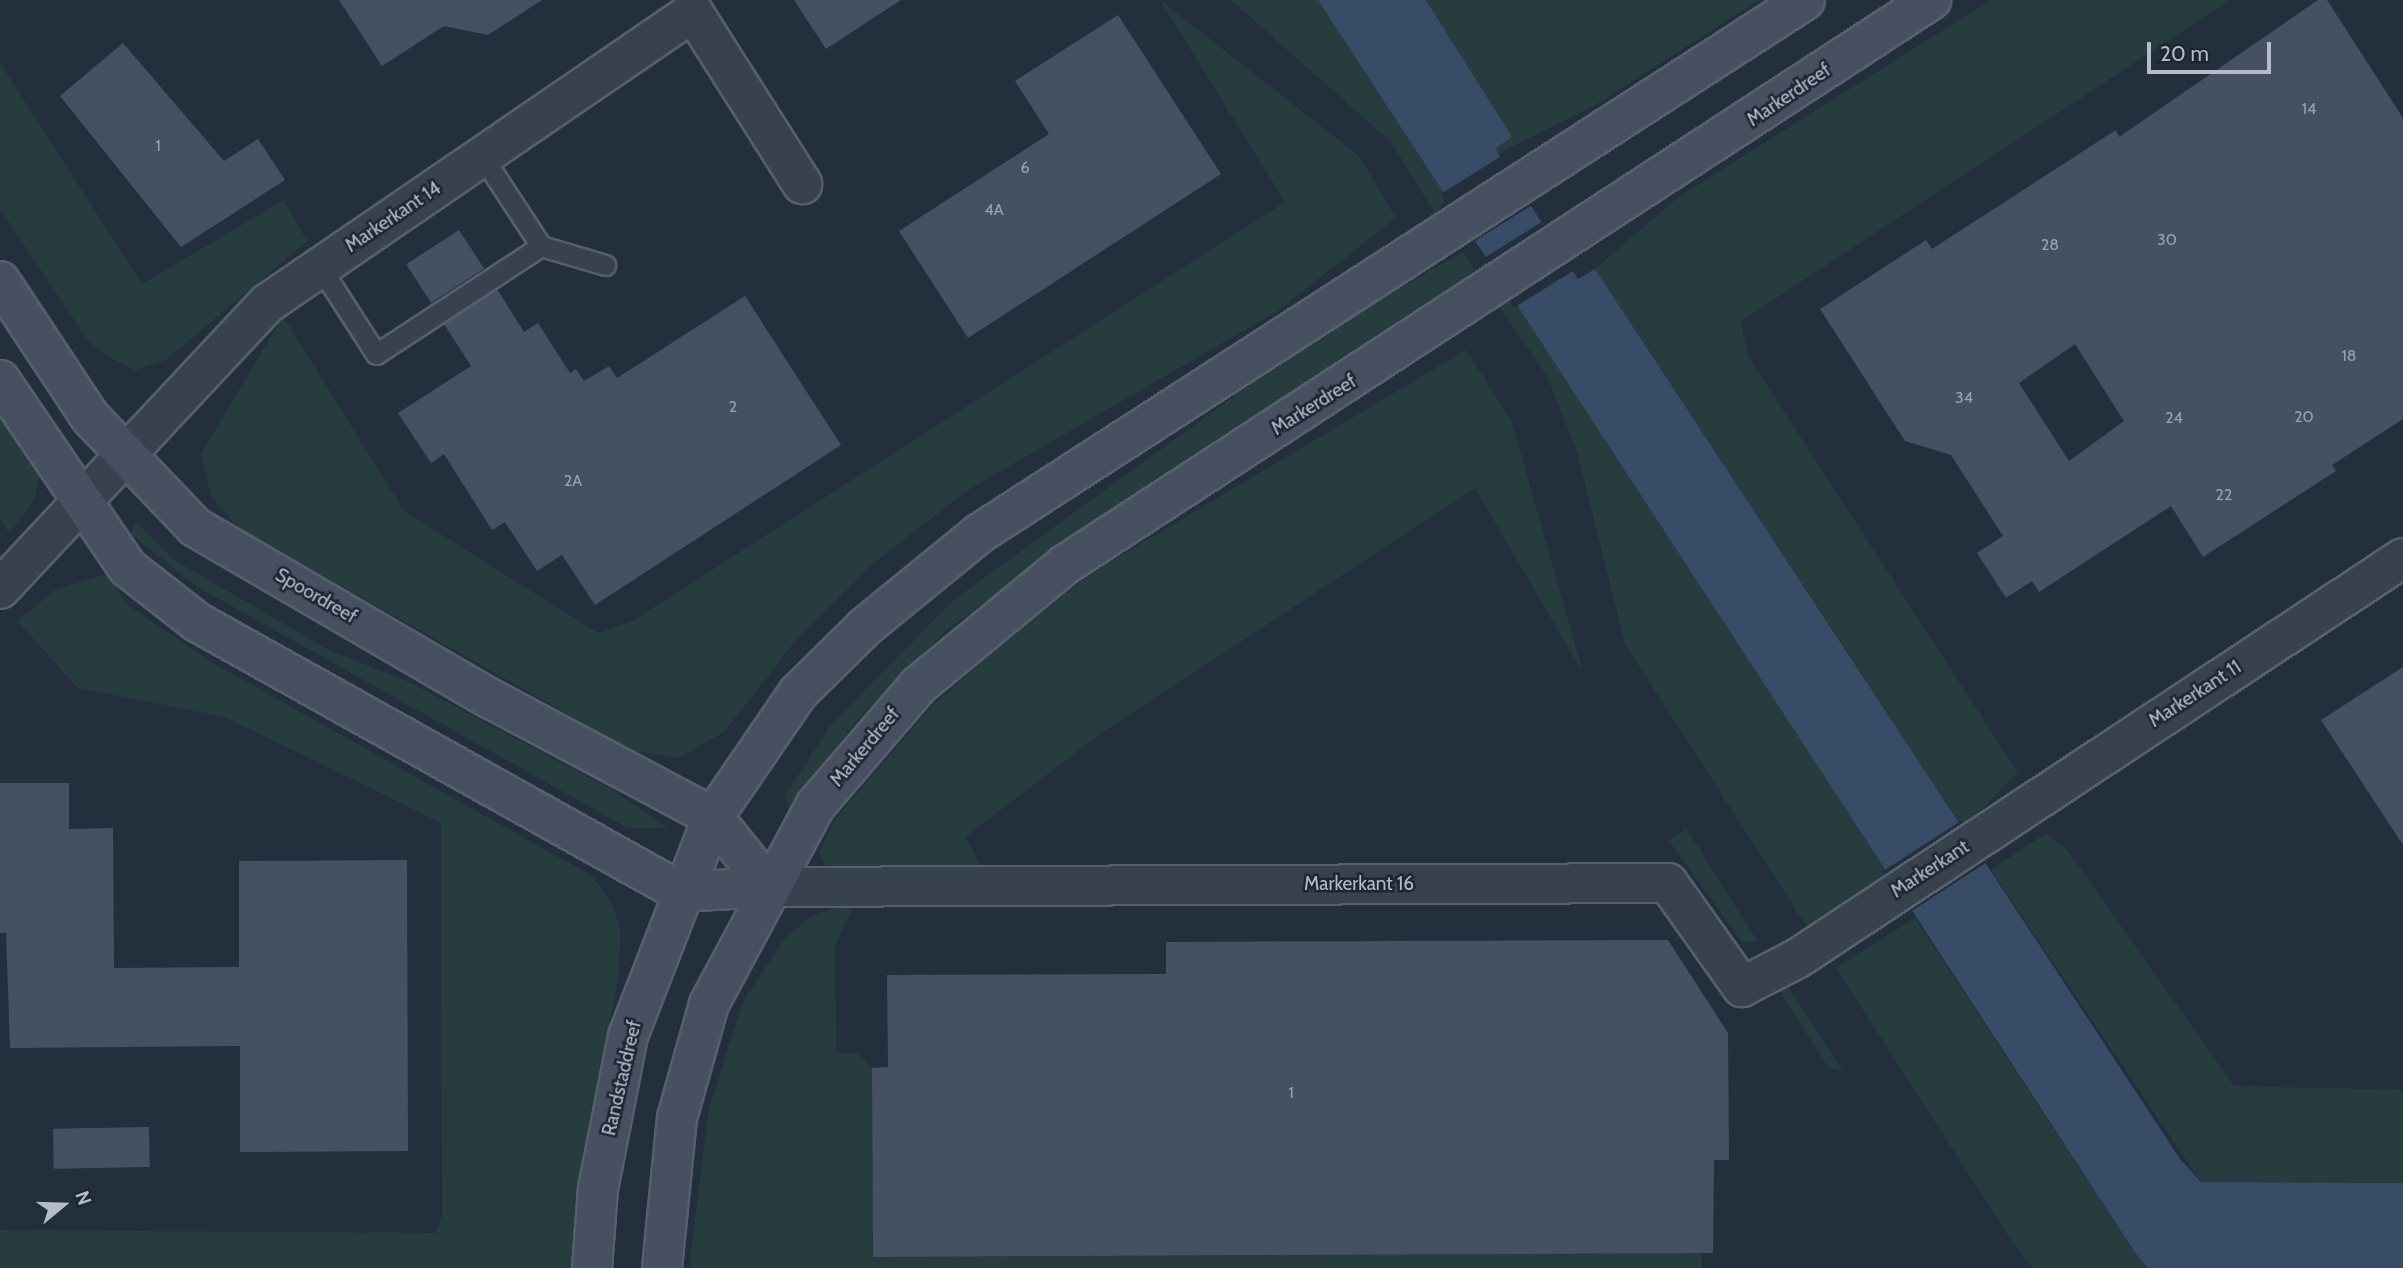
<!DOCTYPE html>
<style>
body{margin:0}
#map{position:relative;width:2403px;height:1268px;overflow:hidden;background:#242f3e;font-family:Cabin,sans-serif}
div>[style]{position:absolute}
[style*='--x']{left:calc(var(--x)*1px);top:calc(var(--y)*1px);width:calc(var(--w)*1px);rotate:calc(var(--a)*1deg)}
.green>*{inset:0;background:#263c3f}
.water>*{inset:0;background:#394c67}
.pier>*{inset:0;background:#242f3e;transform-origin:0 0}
.building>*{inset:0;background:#455162;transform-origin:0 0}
.roads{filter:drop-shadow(2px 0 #565f6c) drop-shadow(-2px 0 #565f6c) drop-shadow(0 2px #565f6c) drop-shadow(0 -2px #565f6c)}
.service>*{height:19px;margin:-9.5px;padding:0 9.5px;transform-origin:9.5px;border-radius:9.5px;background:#38414e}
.minor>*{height:38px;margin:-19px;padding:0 19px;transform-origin:19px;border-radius:19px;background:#38414e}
.secondary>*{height:38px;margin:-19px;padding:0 19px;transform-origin:19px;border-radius:19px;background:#465061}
span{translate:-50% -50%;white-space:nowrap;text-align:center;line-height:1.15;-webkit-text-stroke:5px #1d2633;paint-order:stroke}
.number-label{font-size:16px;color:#98a1af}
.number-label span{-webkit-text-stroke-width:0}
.street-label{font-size:19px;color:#b4bcc9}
.north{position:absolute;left:28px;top:1170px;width:70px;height:70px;-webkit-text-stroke:5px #1d2633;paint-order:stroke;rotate:71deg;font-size:19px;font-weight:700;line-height:28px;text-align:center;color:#b4bcc9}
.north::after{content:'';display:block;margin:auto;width:24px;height:32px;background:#b4bcc9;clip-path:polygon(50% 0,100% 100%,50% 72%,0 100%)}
.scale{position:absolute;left:2147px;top:42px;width:124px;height:32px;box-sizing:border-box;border:4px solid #b4bcc9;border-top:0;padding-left:9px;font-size:21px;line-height:24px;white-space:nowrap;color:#b4bcc9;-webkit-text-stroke:5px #1d2633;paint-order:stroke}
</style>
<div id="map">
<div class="green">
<i style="clip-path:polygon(1160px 0,1359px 156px,1396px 218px,1276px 312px,968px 490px,875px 562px,800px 635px,724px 732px,679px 758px,633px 751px,238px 528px,211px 496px,201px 454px,283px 316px,404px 511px,598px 633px,634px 620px,1285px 202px)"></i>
<i style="clip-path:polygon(1231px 0,1318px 0,1447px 195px,1436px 215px,1391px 142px)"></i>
<i style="clip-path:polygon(1426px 0,1759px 0,1592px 107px,1498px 154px,1495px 148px,1512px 137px)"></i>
<i style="clip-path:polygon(1991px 0,2230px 0,1741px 321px,1748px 356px,2018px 773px,1963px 828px,1595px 269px,1677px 198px)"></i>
<i style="clip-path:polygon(0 63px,142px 284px,284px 200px,307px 241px,166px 360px,135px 370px,114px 360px,89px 342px,0 209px)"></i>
<i style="clip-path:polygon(1463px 252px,1475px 270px,1489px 260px,1890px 877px,1809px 930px,1625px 644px,1577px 452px,1547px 376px,1475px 271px,952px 625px,861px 716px,789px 808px,785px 795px,834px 721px,955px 599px,1328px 328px)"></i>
<i style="clip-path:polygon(1466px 350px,1512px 422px,1583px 673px,1475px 488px,1103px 732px,965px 837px,982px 868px,826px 867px,819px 851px,837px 817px,931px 707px,986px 658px,1090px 574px)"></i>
<i style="clip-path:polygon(0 406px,40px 473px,34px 501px,9px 533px,0 519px)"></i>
<i style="clip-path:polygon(136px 521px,176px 561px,329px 650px,409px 682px,611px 789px,668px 828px,628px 828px,196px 586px,131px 534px)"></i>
<i style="clip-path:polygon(106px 574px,128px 605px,213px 663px,592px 876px,613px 905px,620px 931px,619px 975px,582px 1157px,574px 1268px,0 1268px,0 1230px,436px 1233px,442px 1215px,441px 823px,225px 717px,78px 688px,17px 621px,55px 590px)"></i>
<i style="clip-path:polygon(1686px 828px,1758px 942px,1742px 942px,1669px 841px)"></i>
<i style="clip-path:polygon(2046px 833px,2068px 851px,2234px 1086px,2403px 1090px,2403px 1183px,2201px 1182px,1991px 870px)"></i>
<i style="clip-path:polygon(855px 902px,835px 946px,836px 1053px,858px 1053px,872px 1068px,873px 1257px,1702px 1253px,1702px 1268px,689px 1268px,709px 1109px,743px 1002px,785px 938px,813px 915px)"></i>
<i style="clip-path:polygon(1915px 918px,2136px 1254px,2148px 1268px,2033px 1268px,2013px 1243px,1836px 968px)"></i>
<i style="clip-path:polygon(1782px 977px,1843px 1071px,1828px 1067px,1778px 989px)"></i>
</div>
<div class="water">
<i style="clip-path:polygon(1318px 0,1426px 0,1512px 137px,1496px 148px,1498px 154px,1578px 279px,1595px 269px,2180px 1159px,2201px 1182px,2403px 1183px,2403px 1268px,2148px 1268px,2136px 1254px)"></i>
</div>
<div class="pier">
<i style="left:1503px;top:155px;width:58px;height:73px;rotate:58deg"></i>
<i style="left:1545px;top:220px;width:58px;height:73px;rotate:58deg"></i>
<i style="left:1962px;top:820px;width:49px;height:95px;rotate:57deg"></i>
</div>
<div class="building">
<i style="clip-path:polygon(339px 0,542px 0,488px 35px,444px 26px,382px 66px)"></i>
<i style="clip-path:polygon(794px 0,901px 0,826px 49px)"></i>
<i style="clip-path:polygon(evenodd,2318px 0,2327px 0,2403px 118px,2403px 419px,2332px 465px,2336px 471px,2203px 557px,2171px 506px,2039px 592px,2032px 581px,2006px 598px,1977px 553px,2003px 536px,1951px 455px,1905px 441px,1820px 309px,1926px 240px,1932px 249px,2116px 130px,2119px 137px,2318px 0,2075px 344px,2124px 421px,2069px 461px,2019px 383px,2075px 344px)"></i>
<i style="clip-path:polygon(1118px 15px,1221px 174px,968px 338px,899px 231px,1049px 134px,1015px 81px)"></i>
<i style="clip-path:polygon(123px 43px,224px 161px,258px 139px,285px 180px,181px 247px,60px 96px)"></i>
<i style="left:459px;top:230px;width:46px;height:63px;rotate:57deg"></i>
<i style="clip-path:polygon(497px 289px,524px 332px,538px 323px,570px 373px,576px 369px,584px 381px,609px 366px,617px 378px,745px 296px,841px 445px,595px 605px,562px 555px,537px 571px,505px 522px,492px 530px,444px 454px,431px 463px,398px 413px,471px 366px,444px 324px)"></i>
<i style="clip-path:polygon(2403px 667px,2403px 845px,2321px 720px)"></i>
<i style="clip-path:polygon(0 783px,69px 783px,69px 829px,113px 828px,114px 968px,239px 967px,239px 861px,407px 860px,408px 1151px,240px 1152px,240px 1046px,10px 1048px,6px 933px,0 933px)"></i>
<i style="clip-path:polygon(1668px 940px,1728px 1033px,1729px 1160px,1714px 1160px,1713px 1253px,873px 1257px,872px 1068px,888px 1067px,887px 975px,1166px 974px,1166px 942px)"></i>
<i style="left:149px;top:1127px;width:40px;height:96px;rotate:89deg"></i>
</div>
<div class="roads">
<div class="service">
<i style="--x:541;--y:246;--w:67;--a:16.5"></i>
<i style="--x:320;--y:267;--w:103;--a:57.2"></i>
<i style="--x:376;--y:354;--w:197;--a:-33.2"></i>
<i style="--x:541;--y:246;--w:108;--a:-123.2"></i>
</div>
<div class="minor">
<i style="--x:0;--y:589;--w:392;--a:-46.9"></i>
<i style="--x:268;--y:303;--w:515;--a:-34.4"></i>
<i style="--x:693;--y:12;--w:204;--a:57.6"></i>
<i style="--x:769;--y:887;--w:899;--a:-0.25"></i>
<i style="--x:1668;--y:883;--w:128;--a:54.6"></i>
<i style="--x:1742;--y:987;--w:63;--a:-27.4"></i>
<i style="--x:1798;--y:958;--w:725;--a:-33.47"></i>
</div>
<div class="secondary">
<i style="--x:0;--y:281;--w:163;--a:56.5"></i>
<i style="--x:90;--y:417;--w:152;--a:46.3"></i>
<i style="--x:195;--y:527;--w:342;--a:30.2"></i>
<i style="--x:491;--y:699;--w:251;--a:28"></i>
<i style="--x:713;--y:817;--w:90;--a:51.3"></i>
<i style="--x:0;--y:380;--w:227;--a:55.8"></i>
<i style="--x:128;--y:568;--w:88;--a:38"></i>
<i style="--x:197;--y:622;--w:554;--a:29.16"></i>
<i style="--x:681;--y:892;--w:88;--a:-3.3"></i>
<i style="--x:592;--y:1268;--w:79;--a:-85.7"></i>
<i style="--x:598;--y:1189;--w:156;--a:-78.9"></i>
<i style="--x:628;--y:1036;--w:235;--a:-68.8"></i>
<i style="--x:713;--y:817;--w:150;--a:-55.6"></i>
<i style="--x:798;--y:693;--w:95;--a:-44.6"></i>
<i style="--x:866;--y:626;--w:147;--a:-39.2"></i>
<i style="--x:980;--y:533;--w:982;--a:-32.86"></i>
<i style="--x:662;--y:1268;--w:151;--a:-84.3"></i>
<i style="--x:677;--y:1118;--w:118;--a:-74.3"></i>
<i style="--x:709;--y:1004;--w:225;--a:-61.8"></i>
<i style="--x:815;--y:806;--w:160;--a:-49.3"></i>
<i style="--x:919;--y:685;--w:190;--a:-39.5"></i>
<i style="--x:1066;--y:564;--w:1033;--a:-33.11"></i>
</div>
</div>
<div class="number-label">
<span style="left:2309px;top:109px">14</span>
<span style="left:158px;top:146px">1</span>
<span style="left:1025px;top:168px">6</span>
<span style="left:994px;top:210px">4A</span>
<span style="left:2167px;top:240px">30</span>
<span style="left:2050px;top:245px">28</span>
<span style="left:2349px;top:356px">18</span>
<span style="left:1964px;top:398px">34</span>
<span style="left:733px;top:407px">2</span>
<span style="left:2304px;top:417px">20</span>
<span style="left:2174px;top:418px">24</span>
<span style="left:573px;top:481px">2A</span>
<span style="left:2224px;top:495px">22</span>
<span style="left:1291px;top:1093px">1</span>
</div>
<div class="street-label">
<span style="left:1789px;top:95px;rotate:-34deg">Markerdreef</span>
<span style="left:393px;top:217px;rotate:-34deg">Markerkant 14</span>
<span style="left:1314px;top:405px;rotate:-32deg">Markerdreef</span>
<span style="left:316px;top:596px;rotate:30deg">Spoordreef</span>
<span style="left:2195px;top:694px;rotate:-33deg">Markerkant 11</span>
<span style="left:865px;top:747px;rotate:-50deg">Markerdreef</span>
<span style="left:1930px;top:869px;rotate:-33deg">Markerkant</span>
<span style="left:1359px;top:884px">Markerkant 16</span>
<span style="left:622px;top:1078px;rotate:-77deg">Randstaddreef</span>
</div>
<div class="north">N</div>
<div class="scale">20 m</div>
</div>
